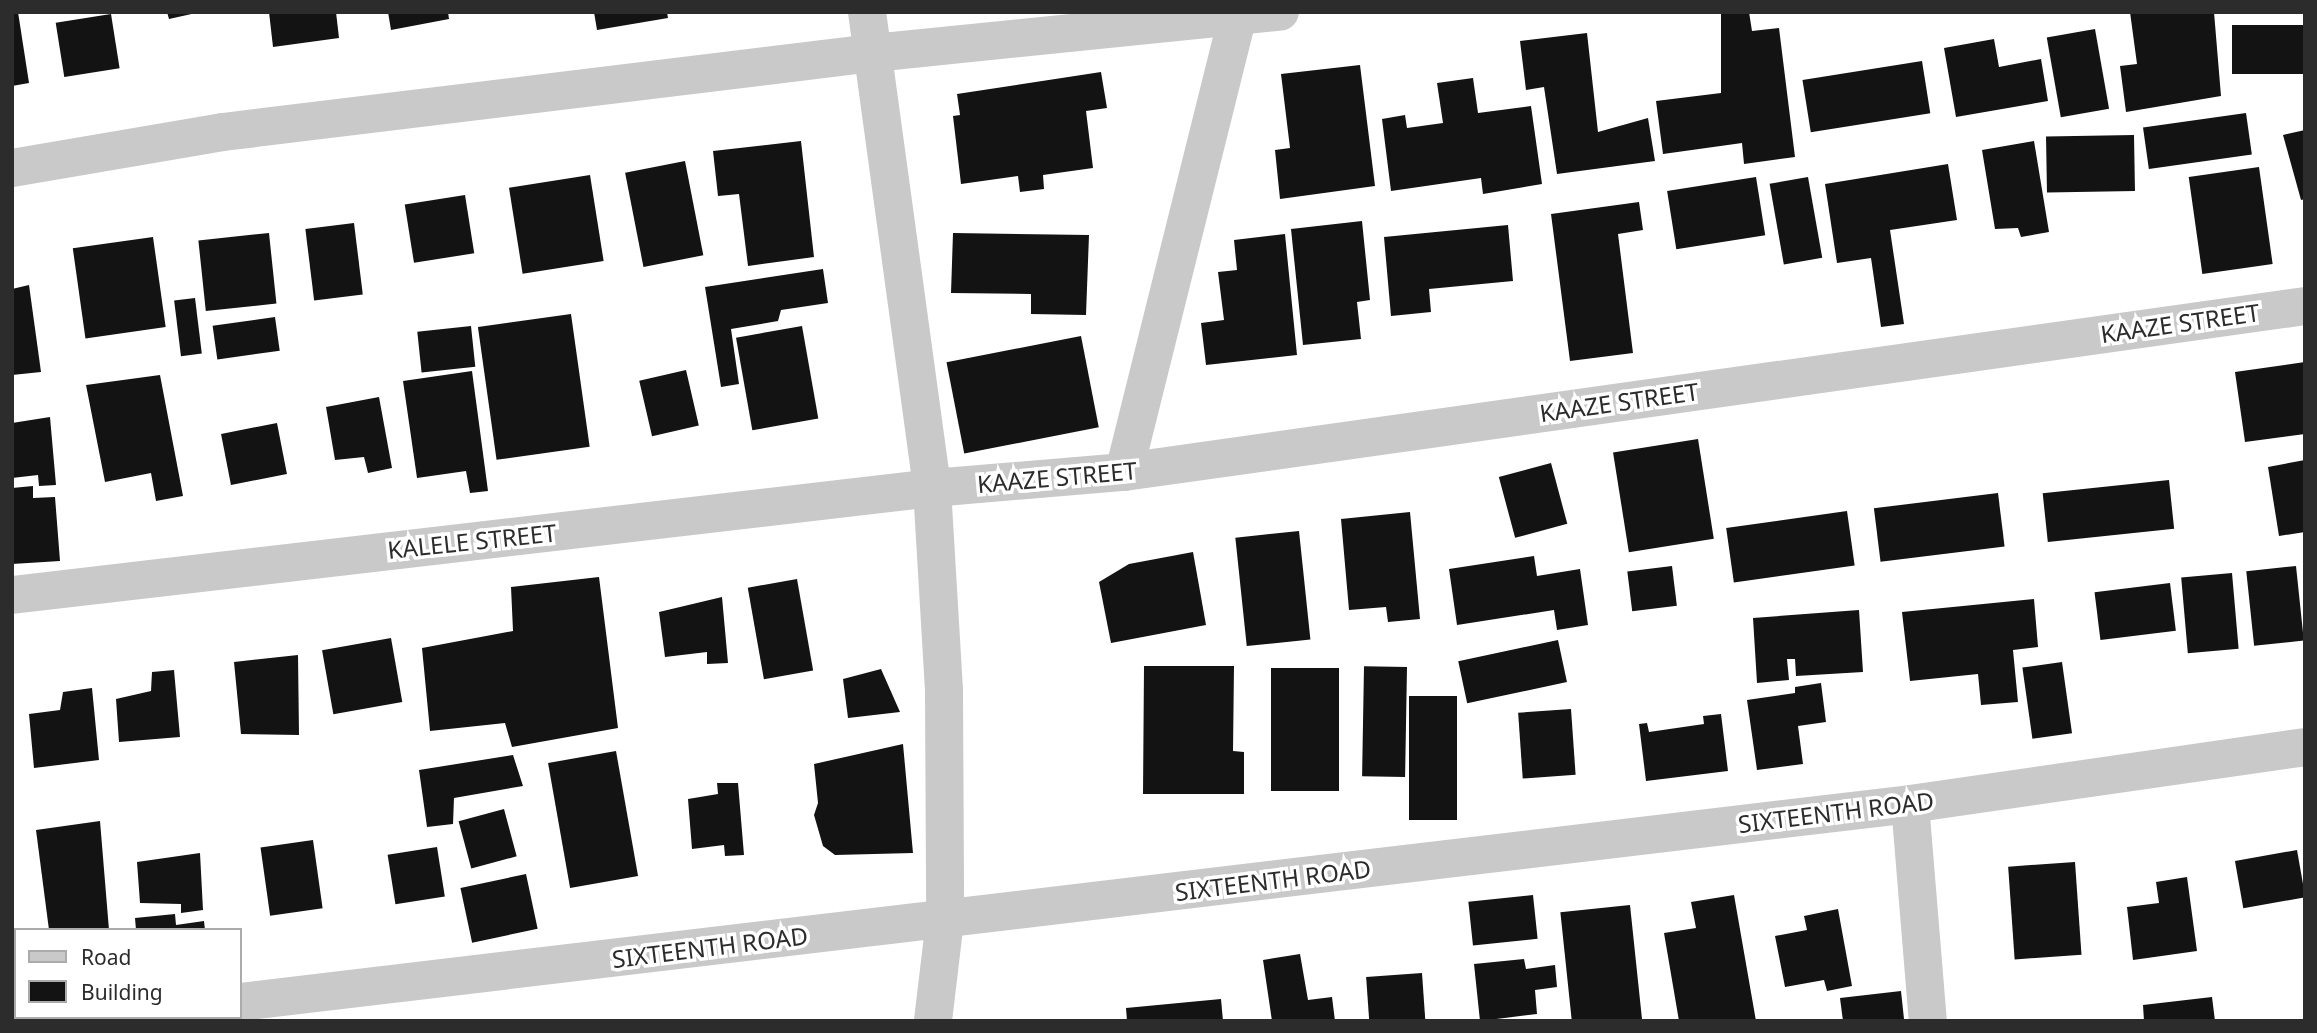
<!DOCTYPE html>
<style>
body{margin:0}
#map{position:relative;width:2317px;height:1033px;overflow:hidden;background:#fff;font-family:"Noto Sans",sans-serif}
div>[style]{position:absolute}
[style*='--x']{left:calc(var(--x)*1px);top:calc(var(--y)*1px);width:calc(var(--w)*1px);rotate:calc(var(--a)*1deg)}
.building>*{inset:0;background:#131313;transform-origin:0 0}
.minor>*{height:38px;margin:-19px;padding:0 19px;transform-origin:19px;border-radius:19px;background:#c9c9c9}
span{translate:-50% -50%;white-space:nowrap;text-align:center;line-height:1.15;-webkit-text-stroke:7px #fff;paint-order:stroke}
.street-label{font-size:24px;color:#2c2c2c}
.frame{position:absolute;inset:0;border:14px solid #2c2c2c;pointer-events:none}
.legend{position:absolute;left:14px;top:928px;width:228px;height:91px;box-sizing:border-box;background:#fff;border:2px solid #ababab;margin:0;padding:9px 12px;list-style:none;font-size:21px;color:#2c2c2c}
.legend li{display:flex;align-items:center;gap:14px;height:35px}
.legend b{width:35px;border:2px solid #ababab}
</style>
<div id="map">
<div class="building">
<i style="clip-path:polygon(12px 12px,18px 12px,29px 83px,12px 86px)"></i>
<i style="clip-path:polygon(167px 12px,196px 12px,196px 13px,169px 19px)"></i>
<i style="clip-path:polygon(269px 12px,336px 12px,339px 38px,273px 47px)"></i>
<i style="clip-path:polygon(388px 12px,448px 12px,449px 19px,391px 30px)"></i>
<i style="clip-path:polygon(594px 12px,667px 12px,668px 18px,597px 30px)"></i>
<i style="clip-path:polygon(1721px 12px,1749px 12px,1752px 31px,1779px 28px,1795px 157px,1744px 164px,1742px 143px,1663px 154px,1656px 101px,1721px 93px)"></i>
<i style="clip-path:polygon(2130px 12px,2214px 12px,2221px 96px,2126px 112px,2120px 66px,2137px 64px)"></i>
<i style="left:111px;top:14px;width:55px;height:56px;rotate:81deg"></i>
<i style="left:2305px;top:25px;width:49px;height:73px;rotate:90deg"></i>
<i style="left:2095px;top:29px;width:81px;height:49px;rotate:80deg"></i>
<i style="clip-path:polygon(1587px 33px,1598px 132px,1648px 118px,1655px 161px,1557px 174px,1544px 87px,1526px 90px,1520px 41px)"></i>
<i style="clip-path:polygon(1994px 39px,1999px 67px,2041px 59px,2048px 101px,1956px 117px,1944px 48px)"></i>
<i style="left:1922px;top:61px;width:53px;height:121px;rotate:81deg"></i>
<i style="clip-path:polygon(1360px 65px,1375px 186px,1280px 199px,1275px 150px,1290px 148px,1281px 74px)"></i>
<i style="clip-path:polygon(1101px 72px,1107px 108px,1086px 111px,1093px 168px,1043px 175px,1044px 189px,1020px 192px,1018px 176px,961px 184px,953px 116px,960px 115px,957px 94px)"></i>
<i style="clip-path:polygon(1473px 78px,1478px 113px,1531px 106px,1542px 184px,1483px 194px,1481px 178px,1391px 191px,1382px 119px,1405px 115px,1407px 128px,1443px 123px,1437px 83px)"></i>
<i style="left:2246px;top:113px;width:42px;height:104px;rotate:82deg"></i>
<i style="clip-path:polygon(2305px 130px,2305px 199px,2301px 200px,2283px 135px)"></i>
<i style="left:2134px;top:135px;width:56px;height:88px;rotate:89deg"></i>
<i style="clip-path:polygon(801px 141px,814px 257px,748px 266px,739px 194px,718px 196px,713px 151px)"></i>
<i style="clip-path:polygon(2034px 141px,2049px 232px,2021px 237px,2018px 228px,1995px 229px,1982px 150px)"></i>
<i style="left:685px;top:161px;width:96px;height:61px;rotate:79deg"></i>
<i style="clip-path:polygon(1948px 164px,1957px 220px,1890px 230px,1904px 324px,1881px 327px,1871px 258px,1837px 263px,1825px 184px)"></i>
<i style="left:2259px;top:167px;width:98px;height:71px;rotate:82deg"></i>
<i style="left:590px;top:175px;width:87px;height:82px;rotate:81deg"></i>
<i style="left:1756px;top:177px;width:59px;height:90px;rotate:81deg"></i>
<i style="left:1808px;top:177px;width:82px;height:39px;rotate:80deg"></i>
<i style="left:465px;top:195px;width:59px;height:61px;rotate:81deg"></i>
<i style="clip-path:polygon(1639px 202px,1643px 230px,1618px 234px,1633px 353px,1570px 361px,1551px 214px)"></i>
<i style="clip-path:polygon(1362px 221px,1370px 300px,1357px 302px,1361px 339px,1303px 345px,1291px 229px)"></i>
<i style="left:354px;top:223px;width:72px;height:49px;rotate:83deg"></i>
<i style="clip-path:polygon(1508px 225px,1513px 281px,1429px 289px,1431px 312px,1391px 316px,1384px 237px)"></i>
<i style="left:269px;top:233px;width:71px;height:71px;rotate:84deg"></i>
<i style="clip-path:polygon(953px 233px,1089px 235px,1086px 315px,1031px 314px,1031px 294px,951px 293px)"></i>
<i style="clip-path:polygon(1285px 234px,1297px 355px,1206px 365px,1201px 323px,1224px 320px,1218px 272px,1237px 270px,1234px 240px)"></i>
<i style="left:153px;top:237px;width:91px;height:81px;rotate:82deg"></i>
<i style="clip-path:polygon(823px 269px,828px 303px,781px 310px,778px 321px,731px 329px,739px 384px,721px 387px,705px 287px)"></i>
<i style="clip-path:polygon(29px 285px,41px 372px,12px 375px,12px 289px)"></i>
<i style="left:195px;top:298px;width:56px;height:21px;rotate:83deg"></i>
<i style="left:571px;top:314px;width:134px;height:94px;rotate:82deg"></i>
<i style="left:275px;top:317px;width:34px;height:63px;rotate:82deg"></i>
<i style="left:471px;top:326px;width:41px;height:54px;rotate:84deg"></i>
<i style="left:802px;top:326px;width:94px;height:67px;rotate:80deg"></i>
<i style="left:1081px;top:336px;width:93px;height:137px;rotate:79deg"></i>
<i style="clip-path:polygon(2305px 362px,2305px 434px,2245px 442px,2235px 372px)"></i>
<i style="left:686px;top:370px;width:57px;height:48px;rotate:77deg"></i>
<i style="clip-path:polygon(472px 371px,488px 491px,470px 493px,466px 471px,417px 478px,403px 381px)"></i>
<i style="clip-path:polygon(160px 375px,183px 496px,156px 501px,151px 473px,105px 482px,86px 385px)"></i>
<i style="clip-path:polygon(379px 397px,392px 468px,368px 473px,364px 457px,335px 460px,326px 407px)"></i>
<i style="clip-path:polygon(50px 417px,56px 485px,39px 486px,38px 475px,12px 478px,12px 423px)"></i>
<i style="left:277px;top:423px;width:52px;height:57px;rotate:79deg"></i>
<i style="left:1698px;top:439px;width:101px;height:86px;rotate:81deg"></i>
<i style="clip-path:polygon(2305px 460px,2305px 532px,2279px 536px,2268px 467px)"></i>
<i style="left:1551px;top:463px;width:63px;height:54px;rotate:75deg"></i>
<i style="left:2169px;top:480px;width:49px;height:127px;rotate:84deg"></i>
<i style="clip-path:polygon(33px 486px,33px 498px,55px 497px,60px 561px,12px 564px,12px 488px)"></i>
<i style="left:1998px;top:493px;width:54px;height:125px;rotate:83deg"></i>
<i style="left:1847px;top:511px;width:55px;height:122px;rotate:82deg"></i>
<i style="clip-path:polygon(1410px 512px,1420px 619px,1388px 622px,1386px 607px,1349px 610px,1341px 519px)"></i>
<i style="left:1299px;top:531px;width:109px;height:64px;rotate:84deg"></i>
<i style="clip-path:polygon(1193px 552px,1206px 625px,1111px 643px,1099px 582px,1129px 564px)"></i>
<i style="clip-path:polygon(1534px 556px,1537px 576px,1580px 569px,1588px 625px,1557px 630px,1554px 610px,1457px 625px,1449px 569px)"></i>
<i style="left:1672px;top:566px;width:40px;height:45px;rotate:83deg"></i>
<i style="left:2296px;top:566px;width:75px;height:50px;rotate:84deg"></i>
<i style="left:2232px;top:573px;width:76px;height:51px;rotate:85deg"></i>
<i style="clip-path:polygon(599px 577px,618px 728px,512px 747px,505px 723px,430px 731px,422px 648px,513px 631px,511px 587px)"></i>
<i style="left:797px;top:579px;width:93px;height:50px;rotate:80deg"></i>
<i style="left:2170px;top:583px;width:48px;height:76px;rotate:83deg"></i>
<i style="clip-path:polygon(722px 597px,728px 663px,707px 664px,707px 652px,665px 657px,659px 612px)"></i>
<i style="clip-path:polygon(2034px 599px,2038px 647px,2013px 650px,2018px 702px,1981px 705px,1978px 674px,1910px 681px,1902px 612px)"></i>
<i style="clip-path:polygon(1859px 610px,1863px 672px,1796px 676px,1795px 659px,1787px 659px,1789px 680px,1757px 683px,1753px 618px)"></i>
<i style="left:391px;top:638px;width:65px;height:70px;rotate:80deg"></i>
<i style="left:1558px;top:640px;width:43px;height:102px;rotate:78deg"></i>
<i style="clip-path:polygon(298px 655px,299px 735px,241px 734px,234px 662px)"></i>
<i style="left:2062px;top:662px;width:72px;height:40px;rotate:82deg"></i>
<i style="clip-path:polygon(1144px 666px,1234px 666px,1233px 751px,1244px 752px,1244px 794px,1143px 794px)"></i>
<i style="left:1407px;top:667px;width:110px;height:43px;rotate:91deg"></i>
<i style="left:1271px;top:668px;width:68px;height:123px"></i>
<i style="clip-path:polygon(881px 669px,900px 712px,848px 718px,843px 679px)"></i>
<i style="clip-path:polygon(174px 670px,180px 737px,119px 742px,116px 699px,151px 691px,152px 672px)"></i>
<i style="clip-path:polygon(1821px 683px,1826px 722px,1798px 726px,1803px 764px,1757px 770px,1747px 700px,1795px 693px,1795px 687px)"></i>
<i style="clip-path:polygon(92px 688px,99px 760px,34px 768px,29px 714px,60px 710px,63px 692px)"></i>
<i style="left:1409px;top:696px;width:48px;height:124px"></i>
<i style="left:1571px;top:709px;width:66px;height:53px;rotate:86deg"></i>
<i style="clip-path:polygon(1721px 714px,1728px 771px,1646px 781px,1639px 724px,1647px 723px,1649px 732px,1704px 724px,1703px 716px)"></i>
<i style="clip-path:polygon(903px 744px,913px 853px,835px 855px,823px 846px,814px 815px,818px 803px,814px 764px)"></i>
<i style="left:616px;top:751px;width:127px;height:69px;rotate:80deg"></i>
<i style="clip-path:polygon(513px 755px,523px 786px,454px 798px,453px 824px,427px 827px,419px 770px)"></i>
<i style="clip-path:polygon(717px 783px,738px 783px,744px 855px,725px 856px,724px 845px,692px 849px,688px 799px,718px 794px)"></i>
<i style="left:504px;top:809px;width:49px;height:47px;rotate:75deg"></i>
<i style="clip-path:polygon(100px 821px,109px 930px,49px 930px,36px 830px)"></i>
<i style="left:313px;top:840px;width:69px;height:53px;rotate:82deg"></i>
<i style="left:437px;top:847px;width:50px;height:50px;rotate:81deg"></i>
<i style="left:2297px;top:850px;width:48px;height:63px;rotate:80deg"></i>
<i style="clip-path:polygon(200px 853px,203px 910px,181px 913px,181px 904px,140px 903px,137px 862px)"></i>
<i style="left:2075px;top:862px;width:93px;height:67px;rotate:86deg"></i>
<i style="left:526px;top:874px;width:56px;height:67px;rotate:78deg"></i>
<i style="clip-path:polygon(2187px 877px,2197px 951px,2133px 960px,2127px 907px,2159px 903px,2156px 882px)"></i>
<i style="left:1533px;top:895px;width:44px;height:65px;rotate:84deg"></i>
<i style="clip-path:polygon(1734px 895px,1756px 1021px,1679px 1021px,1664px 933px,1696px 928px,1691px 902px)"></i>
<i style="left:1630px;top:905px;width:117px;height:70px;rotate:84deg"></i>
<i style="clip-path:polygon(1838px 909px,1852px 986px,1827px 991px,1824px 980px,1785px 987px,1775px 936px,1807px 930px,1804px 916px)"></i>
<i style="clip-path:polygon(175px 914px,176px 925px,204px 921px,205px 930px,136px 930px,135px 918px)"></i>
<i style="clip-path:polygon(1300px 954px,1308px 1000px,1332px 997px,1335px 1021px,1272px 1021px,1263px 960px)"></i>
<i style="clip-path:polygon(1524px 959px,1526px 969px,1555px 965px,1557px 987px,1535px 990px,1537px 1014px,1480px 1021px,1474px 964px)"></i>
<i style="left:1422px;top:973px;width:48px;height:56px;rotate:86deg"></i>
<i style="clip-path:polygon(1901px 991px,1904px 1019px,1843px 1021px,1840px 998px)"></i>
<i style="clip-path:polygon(2212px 997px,2215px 1021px,2144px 1021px,2143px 1005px)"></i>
<i style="clip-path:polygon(1221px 999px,1223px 1021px,1127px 1021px,1126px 1008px)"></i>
</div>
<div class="minor">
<i style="--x:867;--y:12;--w:480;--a:82.2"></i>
<i style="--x:932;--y:488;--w:203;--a:86.6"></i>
<i style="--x:944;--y:691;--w:229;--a:89.7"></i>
<i style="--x:945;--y:920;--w:102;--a:96.8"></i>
<i style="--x:12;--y:168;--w:214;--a:-9.7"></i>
<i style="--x:223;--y:132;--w:655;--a:-6.93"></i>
<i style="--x:873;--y:53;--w:409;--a:-5.8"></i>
<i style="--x:1124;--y:472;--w:474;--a:-76"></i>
<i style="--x:12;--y:595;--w:926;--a:-6.63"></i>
<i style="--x:932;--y:488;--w:193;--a:-4.8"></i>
<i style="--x:1124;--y:472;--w:1193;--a:-8"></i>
<i style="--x:1910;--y:804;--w:218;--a:85.3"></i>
<i style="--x:240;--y:1002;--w:1682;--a:-6.76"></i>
<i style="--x:1910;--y:804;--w:399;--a:-8.2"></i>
<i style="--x:78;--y:1021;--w:30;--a:-8"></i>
</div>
<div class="street-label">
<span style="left:2180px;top:323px;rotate:-8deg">KAAZE STREET</span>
<span style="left:1619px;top:402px;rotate:-8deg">KAAZE STREET</span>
<span style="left:1057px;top:477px;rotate:-5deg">KAAZE STREET</span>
<span style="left:472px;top:541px;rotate:-6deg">KALELE STREET</span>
<span style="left:1836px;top:812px;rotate:-7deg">SIXTEENTH ROAD</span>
<span style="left:1273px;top:880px;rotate:-7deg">SIXTEENTH ROAD</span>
<span style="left:710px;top:947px;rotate:-7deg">SIXTEENTH ROAD</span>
</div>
<div class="frame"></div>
<ul class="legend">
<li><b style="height:9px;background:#c9c9c9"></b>Road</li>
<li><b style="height:19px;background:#131313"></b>Building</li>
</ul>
</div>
